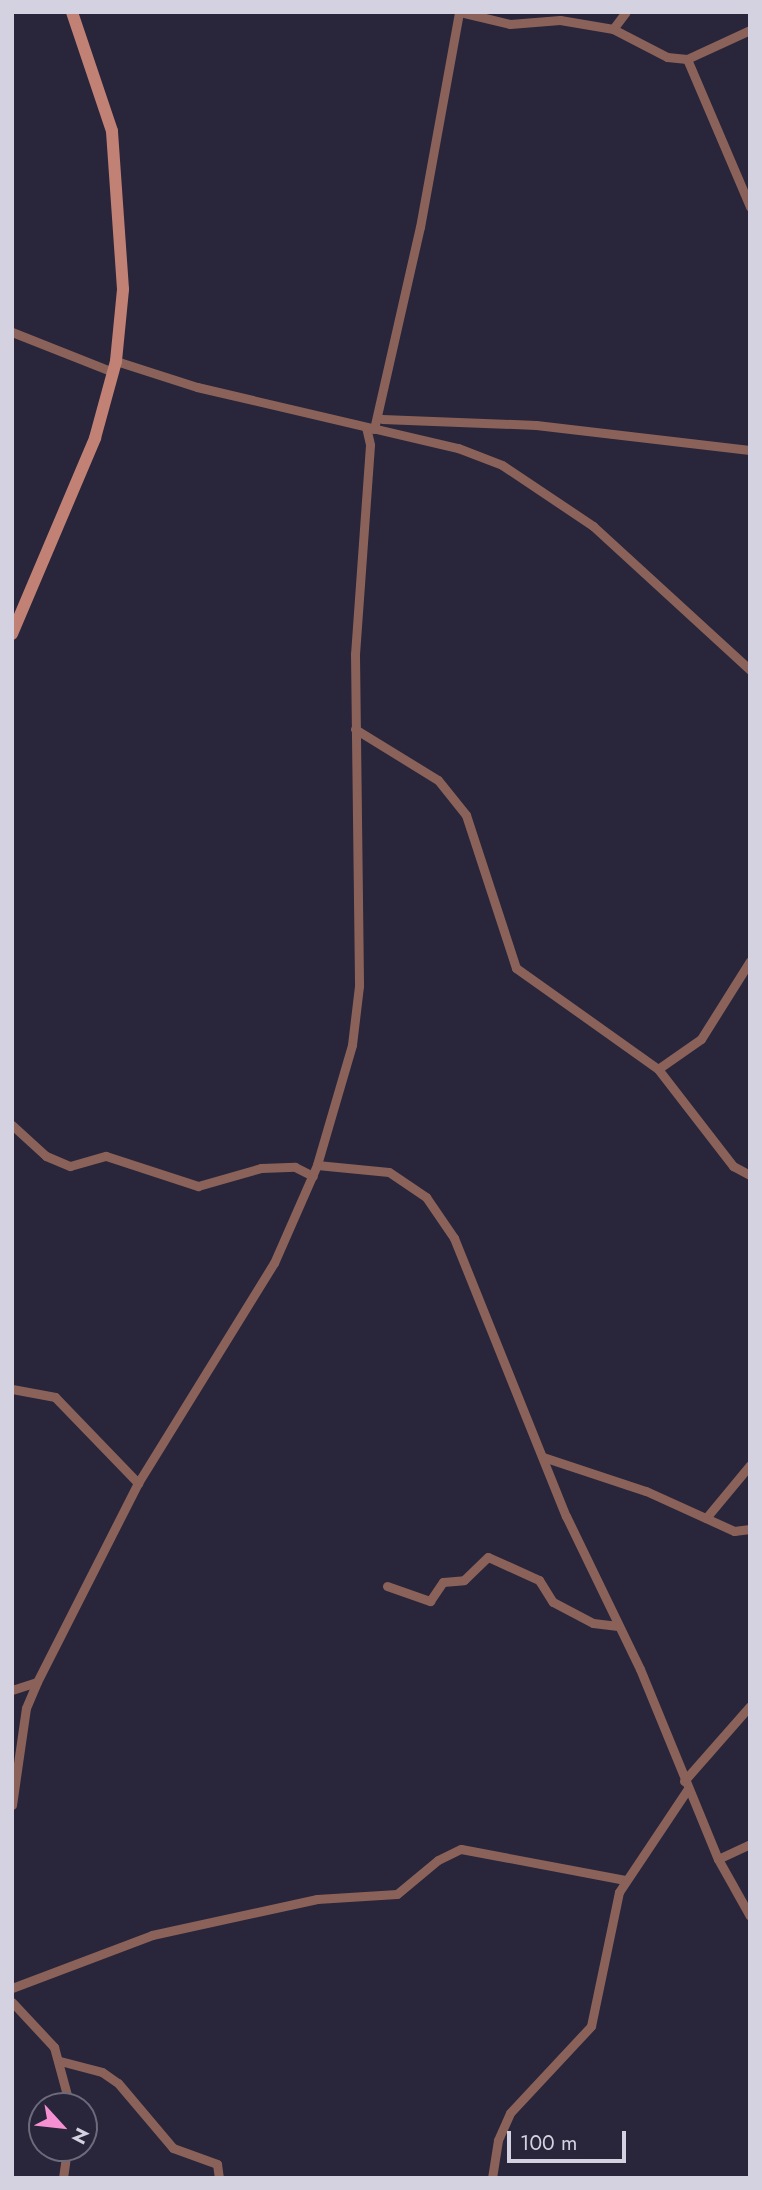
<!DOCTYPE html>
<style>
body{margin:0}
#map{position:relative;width:762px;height:2190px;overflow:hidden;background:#29253a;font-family:Jost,sans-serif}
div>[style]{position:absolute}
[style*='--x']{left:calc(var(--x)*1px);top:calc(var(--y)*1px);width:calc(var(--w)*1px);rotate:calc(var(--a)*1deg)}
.minor>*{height:9px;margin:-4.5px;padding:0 4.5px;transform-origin:4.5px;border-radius:4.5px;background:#8a6259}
.secondary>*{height:12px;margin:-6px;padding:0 6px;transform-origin:6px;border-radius:6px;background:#c18174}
span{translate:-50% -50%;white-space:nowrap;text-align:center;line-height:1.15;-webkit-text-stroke:5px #29253a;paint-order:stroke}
.frame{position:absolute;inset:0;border:14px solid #d4d2e0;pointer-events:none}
.north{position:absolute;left:28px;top:2092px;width:70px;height:70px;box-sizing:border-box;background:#29253a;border:2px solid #6d6a7c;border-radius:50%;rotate:117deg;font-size:19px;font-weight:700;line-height:28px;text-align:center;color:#d4d2e0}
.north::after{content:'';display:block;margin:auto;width:24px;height:32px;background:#f591d2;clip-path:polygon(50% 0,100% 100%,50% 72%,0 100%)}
.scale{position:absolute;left:507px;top:2131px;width:119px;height:32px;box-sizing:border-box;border:4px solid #d4d2e0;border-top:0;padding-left:9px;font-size:21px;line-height:24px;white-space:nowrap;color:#d4d2e0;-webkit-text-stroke:5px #29253a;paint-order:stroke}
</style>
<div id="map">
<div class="minor">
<i style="--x:460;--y:12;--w:51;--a:13.5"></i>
<i style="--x:510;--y:24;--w:50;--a:-4.6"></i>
<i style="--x:560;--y:20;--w:54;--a:9.6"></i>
<i style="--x:613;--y:29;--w:61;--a:27.4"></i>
<i style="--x:667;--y:57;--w:20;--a:6"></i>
<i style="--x:687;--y:59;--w:69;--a:-24.7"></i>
<i style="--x:613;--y:29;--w:21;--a:-53"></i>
<i style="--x:687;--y:59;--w:161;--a:66.9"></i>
<i style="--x:12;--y:332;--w:109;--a:21.6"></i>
<i style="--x:116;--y:361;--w:85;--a:17.8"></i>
<i style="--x:197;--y:387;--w:268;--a:13.2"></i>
<i style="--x:458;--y:448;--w:47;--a:21.1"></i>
<i style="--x:502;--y:465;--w:110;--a:33.8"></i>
<i style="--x:593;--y:526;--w:213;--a:42.5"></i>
<i style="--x:382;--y:419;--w:154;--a:2.2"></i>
<i style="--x:536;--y:425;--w:215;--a:6.7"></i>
<i style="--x:366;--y:427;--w:18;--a:77"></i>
<i style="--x:370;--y:445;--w:210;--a:94.1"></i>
<i style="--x:355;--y:654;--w:332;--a:89.3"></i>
<i style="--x:359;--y:986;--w:59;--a:96.8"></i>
<i style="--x:352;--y:1045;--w:125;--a:106.3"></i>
<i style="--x:317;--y:1165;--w:72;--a:5.6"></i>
<i style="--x:389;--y:1172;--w:45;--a:34"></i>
<i style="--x:426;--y:1197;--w:50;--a:55.7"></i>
<i style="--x:454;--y:1238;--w:300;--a:68.1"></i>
<i style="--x:566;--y:1516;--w:170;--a:64.2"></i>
<i style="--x:640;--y:1669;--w:205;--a:67.7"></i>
<i style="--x:718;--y:1859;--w:65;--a:60.7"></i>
<i style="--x:374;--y:429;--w:207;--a:-77.2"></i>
<i style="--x:420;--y:227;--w:219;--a:-79.7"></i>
<i style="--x:355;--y:729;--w:97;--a:31.6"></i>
<i style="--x:438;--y:780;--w:45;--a:51.3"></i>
<i style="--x:466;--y:815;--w:161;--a:71.9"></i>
<i style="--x:516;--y:968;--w:174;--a:35.4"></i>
<i style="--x:658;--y:1069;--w:123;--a:52.3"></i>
<i style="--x:733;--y:1166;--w:19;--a:28"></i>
<i style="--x:658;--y:1069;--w:52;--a:-34.9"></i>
<i style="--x:701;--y:1039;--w:92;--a:-57.9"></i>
<i style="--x:12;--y:1125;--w:46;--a:42.4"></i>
<i style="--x:46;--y:1156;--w:26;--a:23"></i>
<i style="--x:70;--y:1166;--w:37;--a:-16"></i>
<i style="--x:106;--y:1156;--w:97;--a:18.1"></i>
<i style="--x:198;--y:1186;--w:66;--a:-15.9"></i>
<i style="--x:261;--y:1168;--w:34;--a:-2"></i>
<i style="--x:295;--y:1167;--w:20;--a:27"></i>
<i style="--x:12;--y:1389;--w:44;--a:10.5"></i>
<i style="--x:55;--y:1397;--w:120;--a:46"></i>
<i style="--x:543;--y:1457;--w:108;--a:18.3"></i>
<i style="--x:646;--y:1491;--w:97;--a:24.4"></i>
<i style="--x:734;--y:1531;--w:16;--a:-7"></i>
<i style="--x:706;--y:1518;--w:69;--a:-50.3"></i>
<i style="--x:387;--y:1586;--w:46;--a:19.2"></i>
<i style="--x:430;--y:1601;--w:23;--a:-56"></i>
<i style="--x:443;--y:1582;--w:21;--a:-5"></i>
<i style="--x:464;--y:1580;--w:33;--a:-44"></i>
<i style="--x:488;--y:1557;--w:56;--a:24.3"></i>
<i style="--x:539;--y:1580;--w:26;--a:58"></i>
<i style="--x:553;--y:1602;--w:45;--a:27.7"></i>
<i style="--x:593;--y:1623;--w:23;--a:7"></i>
<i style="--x:12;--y:1690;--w:26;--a:-18"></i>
<i style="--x:684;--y:1781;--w:100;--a:-48.7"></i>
<i style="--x:12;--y:1805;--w:98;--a:-81.8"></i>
<i style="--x:26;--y:1708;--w:28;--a:-67"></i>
<i style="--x:37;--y:1682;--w:223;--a:-63.1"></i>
<i style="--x:138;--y:1483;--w:259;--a:-58.3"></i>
<i style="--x:274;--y:1263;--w:107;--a:-66.3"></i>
<i style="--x:718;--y:1859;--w:35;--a:-25"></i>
<i style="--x:12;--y:1988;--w:150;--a:-20.7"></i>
<i style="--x:152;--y:1935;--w:169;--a:-12.3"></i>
<i style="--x:317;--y:1899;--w:80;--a:-3.6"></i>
<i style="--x:397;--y:1894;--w:53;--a:-39.7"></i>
<i style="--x:438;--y:1860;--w:25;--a:-26"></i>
<i style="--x:461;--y:1849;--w:167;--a:10.7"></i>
<i style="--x:12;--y:2002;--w:62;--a:47"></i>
<i style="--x:54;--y:2047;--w:61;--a:74.8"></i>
<i style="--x:60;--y:2061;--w:43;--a:14.7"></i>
<i style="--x:102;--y:2072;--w:19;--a:35"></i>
<i style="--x:118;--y:2083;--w:85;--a:49.8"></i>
<i style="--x:173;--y:2148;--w:47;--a:20"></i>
<i style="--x:217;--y:2164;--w:14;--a:82"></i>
<i style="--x:63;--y:2178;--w:30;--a:-82"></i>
<i style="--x:492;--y:2178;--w:38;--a:-81"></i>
<i style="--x:498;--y:2140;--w:30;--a:-66"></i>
<i style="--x:510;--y:2113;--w:119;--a:-47"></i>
<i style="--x:591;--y:2026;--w:137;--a:-78.2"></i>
<i style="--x:619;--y:1892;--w:123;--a:-56.3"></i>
</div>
<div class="secondary">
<i style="--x:12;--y:634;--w:213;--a:-67"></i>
<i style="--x:95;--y:438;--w:80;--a:-74.7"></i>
<i style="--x:116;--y:361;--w:72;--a:-84.4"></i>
<i style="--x:123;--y:289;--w:158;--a:-94"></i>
<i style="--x:112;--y:131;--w:126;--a:-108.6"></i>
</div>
<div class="frame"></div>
<div class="north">N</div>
<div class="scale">100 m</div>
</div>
